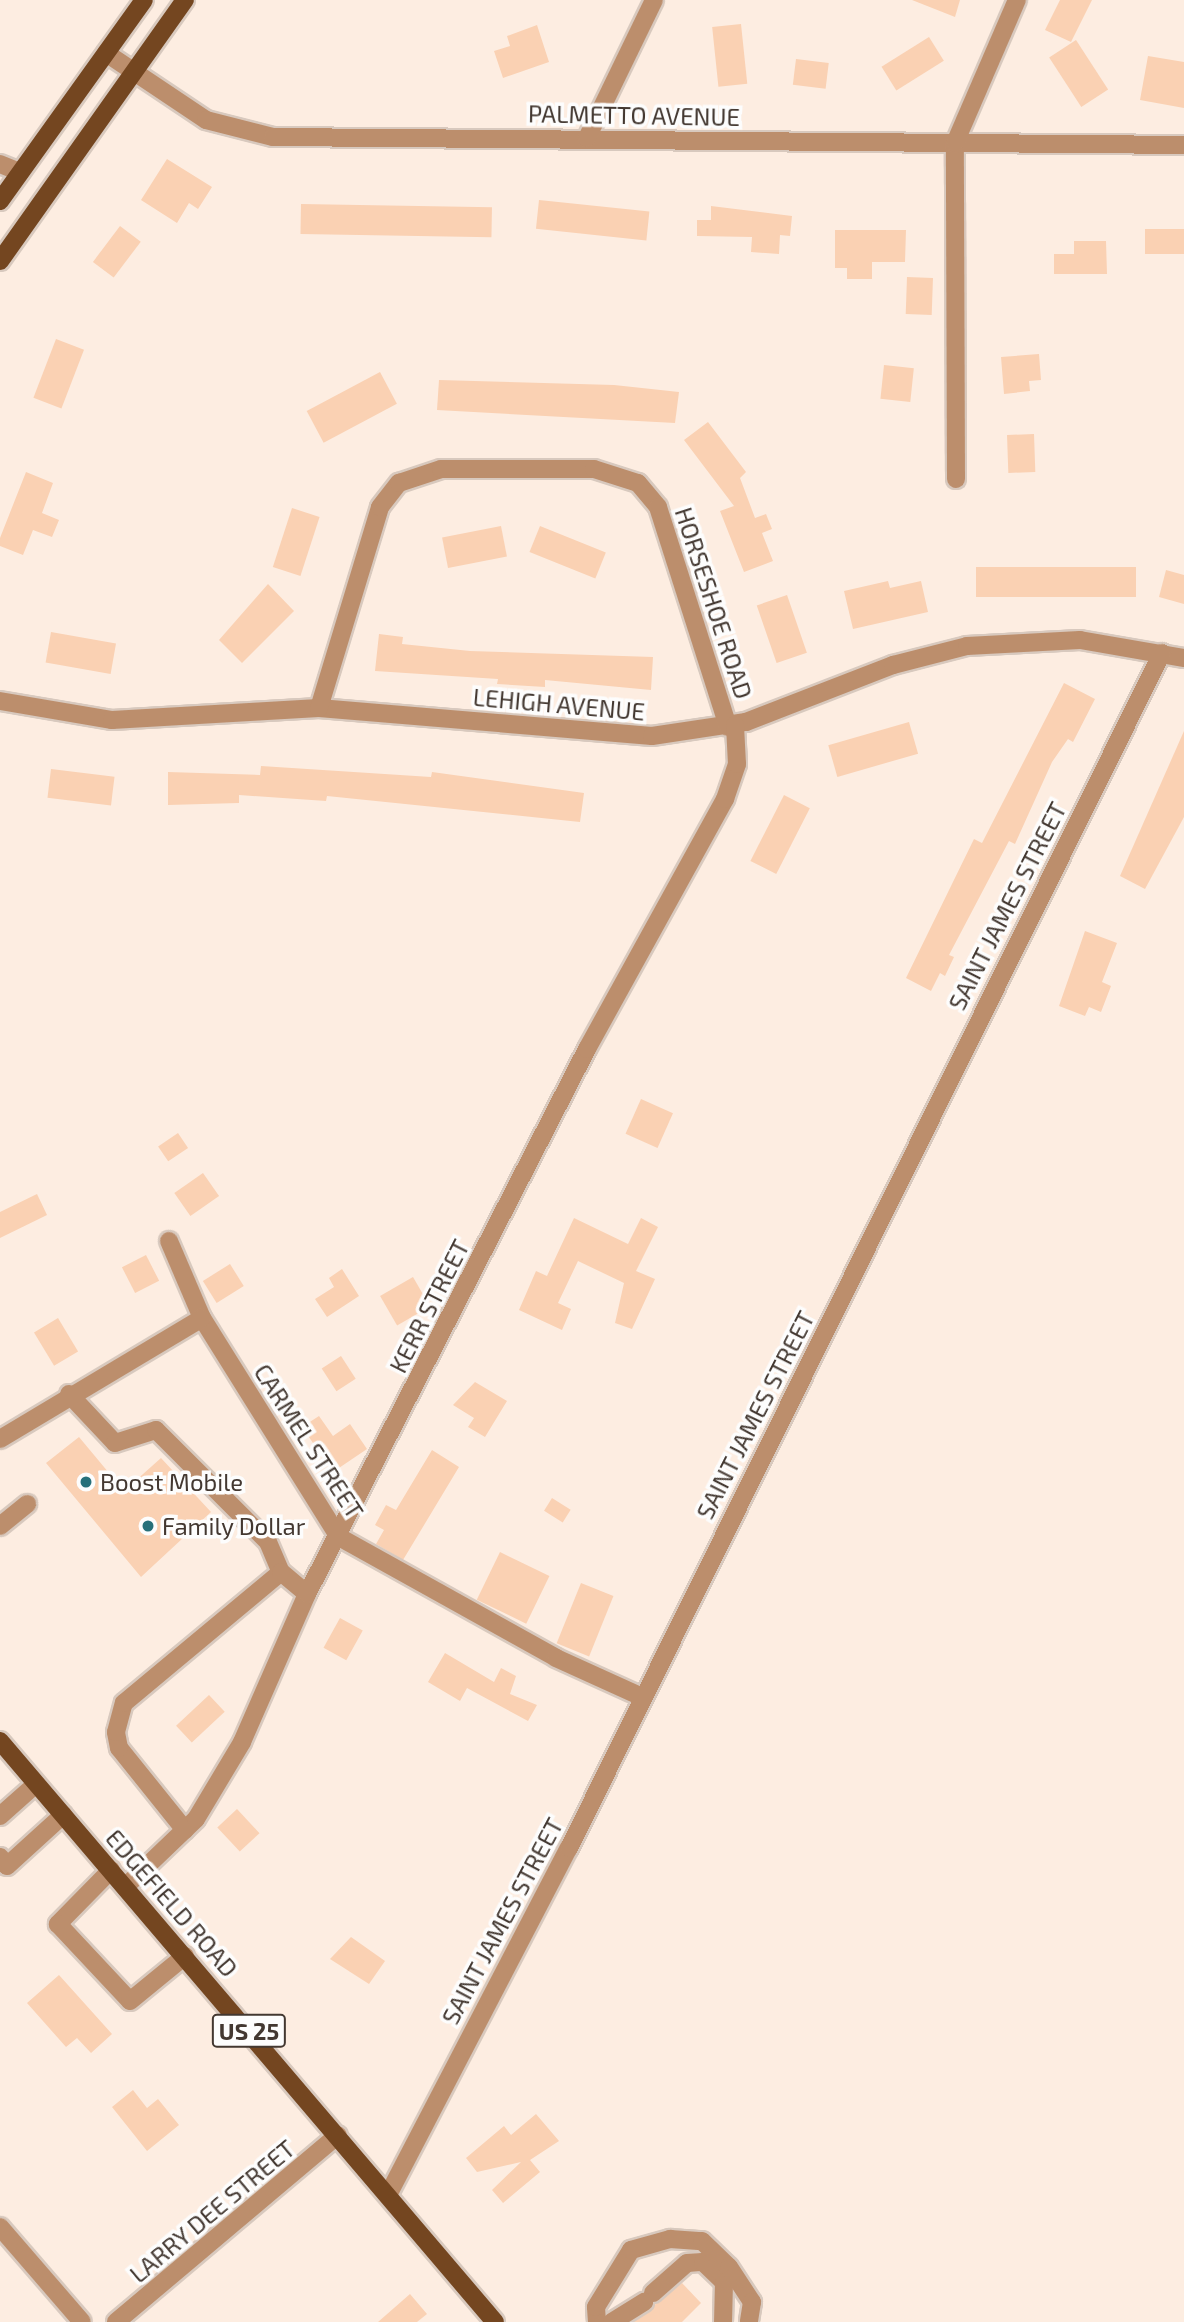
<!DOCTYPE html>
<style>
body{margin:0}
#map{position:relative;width:1184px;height:2322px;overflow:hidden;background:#fdede1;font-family:"Exo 2",sans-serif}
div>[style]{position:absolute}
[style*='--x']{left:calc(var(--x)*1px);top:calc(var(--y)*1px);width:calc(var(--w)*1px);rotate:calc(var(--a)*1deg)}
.building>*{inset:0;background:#fad1b3;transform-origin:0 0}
.roads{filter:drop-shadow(2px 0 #d8c9be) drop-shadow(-2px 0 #d8c9be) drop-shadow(0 2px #d8c9be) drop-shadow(0 -2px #d8c9be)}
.minor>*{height:18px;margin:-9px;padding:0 9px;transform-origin:9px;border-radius:9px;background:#bc8e6c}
.major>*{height:18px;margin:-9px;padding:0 9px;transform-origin:9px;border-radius:9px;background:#744620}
.dots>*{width:19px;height:19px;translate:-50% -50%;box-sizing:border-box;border:4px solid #fdfdfd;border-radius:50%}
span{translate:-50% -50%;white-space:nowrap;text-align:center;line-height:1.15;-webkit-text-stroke:7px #fdfdfd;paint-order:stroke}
.shield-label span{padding:2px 5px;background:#fdfdfd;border:2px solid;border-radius:5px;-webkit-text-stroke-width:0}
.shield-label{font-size:23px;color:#433831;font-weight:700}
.street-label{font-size:24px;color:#433831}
.poi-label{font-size:24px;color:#433831}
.left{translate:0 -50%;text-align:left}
</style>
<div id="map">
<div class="building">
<i style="clip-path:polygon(912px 0,960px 0,955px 17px)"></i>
<i style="clip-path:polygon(1060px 0,1092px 0,1071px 42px,1045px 30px)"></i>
<i style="left:741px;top:24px;width:60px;height:29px;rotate:84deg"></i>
<i style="clip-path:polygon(537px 25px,549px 62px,503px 78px,494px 51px,510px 46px,507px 36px)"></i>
<i style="left:929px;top:37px;width:28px;height:56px;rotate:58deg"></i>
<i style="left:1076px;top:40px;width:59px;height:32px;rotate:57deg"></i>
<i style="clip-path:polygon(1148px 56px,1184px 62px,1184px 108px,1140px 100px)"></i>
<i style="left:796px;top:59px;width:33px;height:26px;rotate:7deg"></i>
<i style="clip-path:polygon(167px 159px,212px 187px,198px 209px,189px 203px,177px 223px,141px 200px)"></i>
<i style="left:539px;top:200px;width:111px;height:29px;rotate:6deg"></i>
<i style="left:301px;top:204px;width:191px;height:30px;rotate:1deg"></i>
<i style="clip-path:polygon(711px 206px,792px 216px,790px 236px,780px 235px,779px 254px,751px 252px,752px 237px,697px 236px,697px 220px,711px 220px)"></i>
<i style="left:120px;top:226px;width:26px;height:45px;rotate:37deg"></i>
<i style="left:1145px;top:229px;width:39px;height:25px"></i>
<i style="clip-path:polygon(835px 230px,906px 230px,905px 262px,872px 262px,872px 279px,847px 279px,847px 268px,835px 268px)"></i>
<i style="clip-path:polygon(1074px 241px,1106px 241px,1107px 274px,1054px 274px,1054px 254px,1074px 254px)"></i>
<i style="left:907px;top:277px;width:26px;height:37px;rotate:2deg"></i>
<i style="left:56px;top:339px;width:30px;height:63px;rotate:21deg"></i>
<i style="clip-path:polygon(1039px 354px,1041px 380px,1029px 381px,1030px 391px,1004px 394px,1001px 357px)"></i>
<i style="left:884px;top:365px;width:30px;height:34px;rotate:6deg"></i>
<i style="left:380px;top:372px;width:36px;height:83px;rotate:62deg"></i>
<i style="clip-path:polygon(439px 380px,614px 385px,679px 392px,675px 423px,437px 410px)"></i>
<i style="clip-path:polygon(708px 422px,746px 472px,740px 478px,755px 518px,766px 514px,772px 529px,762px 533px,773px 561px,744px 572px,720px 511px,734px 506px,684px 440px)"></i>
<i style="left:1034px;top:434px;width:38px;height:27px;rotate:88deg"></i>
<i style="clip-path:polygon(26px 472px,53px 483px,42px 513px,59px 520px,52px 537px,33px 530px,23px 555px,0 546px,0 538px)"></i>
<i style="left:292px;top:508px;width:29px;height:62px;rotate:18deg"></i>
<i style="left:501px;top:526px;width:31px;height:60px;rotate:79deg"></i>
<i style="left:540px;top:526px;width:71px;height:28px;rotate:22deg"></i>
<i style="left:1136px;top:567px;width:30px;height:160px;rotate:90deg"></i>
<i style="clip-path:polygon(1166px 570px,1184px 575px,1184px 604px,1159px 597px)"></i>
<i style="clip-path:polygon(888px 581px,890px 588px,921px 581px,928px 612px,853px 629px,844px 591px)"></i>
<i style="clip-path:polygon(268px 584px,294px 611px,242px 663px,219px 640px)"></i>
<i style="left:787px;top:595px;width:61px;height:32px;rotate:71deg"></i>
<i style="left:51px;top:632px;width:66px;height:31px;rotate:10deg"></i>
<i style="clip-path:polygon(379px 634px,403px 637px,402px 644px,470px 651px,653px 657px,651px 690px,545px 680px,545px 687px,497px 684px,498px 679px,375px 671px)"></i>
<i style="clip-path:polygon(1064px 683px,1095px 699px,1073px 742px,1068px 739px,1052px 762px,1015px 844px,1009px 841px,949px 955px,954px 957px,945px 976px,940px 973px,931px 991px,906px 978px,974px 839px,982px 843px)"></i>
<i style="left:909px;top:722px;width:33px;height:84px;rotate:74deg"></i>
<i style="clip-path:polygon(1184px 731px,1184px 817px,1145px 889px,1120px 876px)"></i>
<i style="clip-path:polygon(261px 766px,431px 777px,432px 772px,584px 793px,580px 822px,327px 796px,326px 801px,239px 795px,239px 803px,168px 805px,168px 772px,260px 775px)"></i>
<i style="left:51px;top:769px;width:64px;height:29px;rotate:7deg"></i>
<i style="left:784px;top:795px;width:29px;height:74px;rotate:27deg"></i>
<i style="clip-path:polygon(1085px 931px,1117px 943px,1102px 982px,1111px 986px,1101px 1012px,1089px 1007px,1085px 1016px,1059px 1006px)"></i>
<i style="left:641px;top:1099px;width:35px;height:38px;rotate:24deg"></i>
<i style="left:178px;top:1133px;width:18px;height:24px;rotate:56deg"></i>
<i style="left:203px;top:1173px;width:28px;height:35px;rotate:55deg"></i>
<i style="clip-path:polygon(37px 1194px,47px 1215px,0 1238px,0 1212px)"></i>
<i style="clip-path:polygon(574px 1218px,628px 1244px,641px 1218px,658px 1227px,636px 1271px,655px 1279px,632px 1329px,615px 1323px,624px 1283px,578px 1261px,558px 1303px,571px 1309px,562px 1330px,519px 1310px,536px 1271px,547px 1276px)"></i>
<i style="left:146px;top:1255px;width:29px;height:27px;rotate:63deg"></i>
<i style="left:230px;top:1264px;width:26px;height:32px;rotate:58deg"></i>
<i style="clip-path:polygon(342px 1269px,359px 1296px,327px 1317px,315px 1299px,334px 1287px,329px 1278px)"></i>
<i style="left:413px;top:1277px;width:34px;height:38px;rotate:60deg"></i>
<i style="left:58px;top:1318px;width:39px;height:28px;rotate:59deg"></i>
<i style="left:341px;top:1356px;width:27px;height:23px;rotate:57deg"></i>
<i style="clip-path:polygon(475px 1382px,507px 1401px,485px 1437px,468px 1427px,474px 1418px,453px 1405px)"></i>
<i style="clip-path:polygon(319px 1416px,333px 1436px,350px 1424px,367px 1449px,333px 1472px,302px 1427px)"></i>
<i style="clip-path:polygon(79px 1437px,124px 1491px,161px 1458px,211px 1512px,141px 1577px,46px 1463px)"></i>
<i style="clip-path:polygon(432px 1450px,459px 1467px,403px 1560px,376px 1544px,384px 1530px,375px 1525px,386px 1505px,396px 1510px)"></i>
<i style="left:552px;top:1498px;width:22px;height:15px;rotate:32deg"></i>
<i style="left:500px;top:1552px;width:55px;height:53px;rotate:26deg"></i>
<i style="left:581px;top:1583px;width:35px;height:65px;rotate:22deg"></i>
<i style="left:340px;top:1618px;width:26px;height:34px;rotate:29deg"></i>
<i style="clip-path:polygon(445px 1653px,494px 1682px,501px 1668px,516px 1676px,510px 1694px,537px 1705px,528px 1721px,467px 1688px,460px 1701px,428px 1682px)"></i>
<i style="left:209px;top:1695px;width:23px;height:45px;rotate:47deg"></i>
<i style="left:237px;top:1809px;width:33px;height:27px;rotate:47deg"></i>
<i style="clip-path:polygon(351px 1937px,385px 1961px,369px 1984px,330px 1959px)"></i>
<i style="clip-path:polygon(59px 1975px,112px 2034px,91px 2053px,77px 2038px,66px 2047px,27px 2003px)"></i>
<i style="clip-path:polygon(133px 2090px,147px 2108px,158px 2099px,179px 2125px,147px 2151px,112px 2107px)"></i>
<i style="clip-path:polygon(536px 2114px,559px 2141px,530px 2160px,540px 2172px,503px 2203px,492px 2190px,521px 2162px,477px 2172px,466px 2158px,504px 2126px,511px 2135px)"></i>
<i style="clip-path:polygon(682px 2283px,701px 2303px,682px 2322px,633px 2322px)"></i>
<i style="clip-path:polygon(410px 2294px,427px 2314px,417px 2322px,378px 2322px)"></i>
</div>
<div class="roads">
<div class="minor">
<i style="--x:106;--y:53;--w:120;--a:33.8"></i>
<i style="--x:206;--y:120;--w:69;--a:14.2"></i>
<i style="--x:273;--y:137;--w:911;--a:0.5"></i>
<i style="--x:587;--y:138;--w:153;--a:-64.1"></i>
<i style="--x:0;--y:164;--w:22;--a:22"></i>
<i style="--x:956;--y:479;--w:336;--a:-90.2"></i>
<i style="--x:955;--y:143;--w:156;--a:-66.6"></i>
<i style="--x:0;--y:701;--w:114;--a:9.6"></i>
<i style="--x:112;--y:720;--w:207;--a:-3.3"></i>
<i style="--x:319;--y:708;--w:334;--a:4.8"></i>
<i style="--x:652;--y:736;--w:95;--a:-8.5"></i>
<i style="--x:746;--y:722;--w:158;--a:-21.2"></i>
<i style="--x:893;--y:665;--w:76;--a:-14.4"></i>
<i style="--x:967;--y:646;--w:113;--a:-3"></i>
<i style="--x:1080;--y:640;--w:106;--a:9.8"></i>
<i style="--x:319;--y:708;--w:210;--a:-73.1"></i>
<i style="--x:380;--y:507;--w:31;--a:-52"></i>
<i style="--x:399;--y:483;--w:44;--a:-18.4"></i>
<i style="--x:441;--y:469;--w:153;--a:0"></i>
<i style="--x:594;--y:469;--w:46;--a:17.7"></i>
<i style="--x:638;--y:483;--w:31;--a:50"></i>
<i style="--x:658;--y:507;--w:231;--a:72.3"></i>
<i style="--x:169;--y:1241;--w:84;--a:66.8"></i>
<i style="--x:202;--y:1318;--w:258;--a:58"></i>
<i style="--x:339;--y:1537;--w:248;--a:29.1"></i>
<i style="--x:556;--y:1658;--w:94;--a:24.4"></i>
<i style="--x:69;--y:1394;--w:67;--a:46.8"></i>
<i style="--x:115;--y:1443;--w:43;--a:-17.6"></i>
<i style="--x:156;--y:1430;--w:158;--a:45"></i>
<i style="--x:268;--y:1542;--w:33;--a:67"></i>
<i style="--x:0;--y:1439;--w:235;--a:-30.9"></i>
<i style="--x:0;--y:1526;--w:35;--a:-39"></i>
<i style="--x:0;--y:1816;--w:48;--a:-41.6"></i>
<i style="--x:185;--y:1830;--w:105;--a:-128.8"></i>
<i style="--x:119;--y:1748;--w:16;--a:-101"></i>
<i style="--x:116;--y:1732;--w:30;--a:-75"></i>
<i style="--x:124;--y:1703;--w:204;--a:-39.8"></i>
<i style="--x:281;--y:1572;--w:34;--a:40"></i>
<i style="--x:0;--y:1857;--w:11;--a:52"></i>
<i style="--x:7;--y:1866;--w:76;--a:-42.3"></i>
<i style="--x:111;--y:1870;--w:76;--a:134.5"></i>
<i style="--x:58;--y:1924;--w:105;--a:46.9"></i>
<i style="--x:130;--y:2001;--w:71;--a:-39.3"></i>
<i style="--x:125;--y:1887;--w:98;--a:-43.8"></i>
<i style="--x:196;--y:1819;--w:90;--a:-59.1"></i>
<i style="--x:242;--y:1742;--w:162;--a:-66.3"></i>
<i style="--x:307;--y:1594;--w:613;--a:-62.81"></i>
<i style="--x:587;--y:1049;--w:286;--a:-61.1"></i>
<i style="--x:725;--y:799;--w:37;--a:-71"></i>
<i style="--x:737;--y:764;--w:39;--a:-93"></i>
<i style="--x:388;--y:2195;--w:391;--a:-62.5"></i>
<i style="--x:569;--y:1848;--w:1334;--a:-63.61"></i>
<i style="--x:0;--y:2227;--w:125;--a:49.2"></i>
<i style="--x:653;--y:2293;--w:45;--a:-41.4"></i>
<i style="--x:687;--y:2263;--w:16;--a:-4"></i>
<i style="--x:703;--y:2262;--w:29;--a:44"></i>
<i style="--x:724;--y:2282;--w:40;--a:91.4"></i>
<i style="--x:116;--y:2322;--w:290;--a:-40.1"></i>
<i style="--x:597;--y:2322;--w:15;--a:-94"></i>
<i style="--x:596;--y:2307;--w:67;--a:-58.4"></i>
<i style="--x:631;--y:2250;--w:41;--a:-15.8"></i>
<i style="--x:670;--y:2239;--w:32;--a:4"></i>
<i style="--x:702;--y:2241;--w:37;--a:44"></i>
<i style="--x:729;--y:2267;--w:42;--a:56.7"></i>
<i style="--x:752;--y:2302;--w:20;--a:99"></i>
<i style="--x:612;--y:2322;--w:38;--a:-32"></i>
</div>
<div class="major">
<i style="--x:0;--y:201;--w:247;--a:-54.4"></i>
<i style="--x:0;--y:261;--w:320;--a:-54.7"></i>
<i style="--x:0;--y:1741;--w:763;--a:49.57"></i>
</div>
</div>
<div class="dots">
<i style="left:86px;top:1482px;background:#27707a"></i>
<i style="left:148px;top:1526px;background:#27707a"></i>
</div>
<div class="shield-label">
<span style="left:249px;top:2031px">US 25</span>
</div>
<div class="street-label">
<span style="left:634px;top:115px;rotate:1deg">PALMETTO AVENUE</span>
<span style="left:714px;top:603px;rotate:72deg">HORSESHOE ROAD</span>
<span style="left:559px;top:704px;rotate:5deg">LEHIGH AVENUE</span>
<span style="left:1007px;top:906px;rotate:-63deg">SAINT JAMES STREET</span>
<span style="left:429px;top:1306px;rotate:-63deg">KERR STREET</span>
<span style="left:755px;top:1415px;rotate:-63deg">SAINT JAMES STREET</span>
<span style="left:309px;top:1441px;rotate:57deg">CARMEL STREET</span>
<span style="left:172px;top:1903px;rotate:49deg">EDGEFIELD ROAD</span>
<span style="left:502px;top:1921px;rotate:-62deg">SAINT JAMES STREET</span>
<span style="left:212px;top:2211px;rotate:-40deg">LARRY DEE STREET</span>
</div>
<div class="poi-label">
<span class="left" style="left:100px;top:1482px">Boost Mobile</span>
<span class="left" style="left:162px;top:1526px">Family Dollar</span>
</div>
</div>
